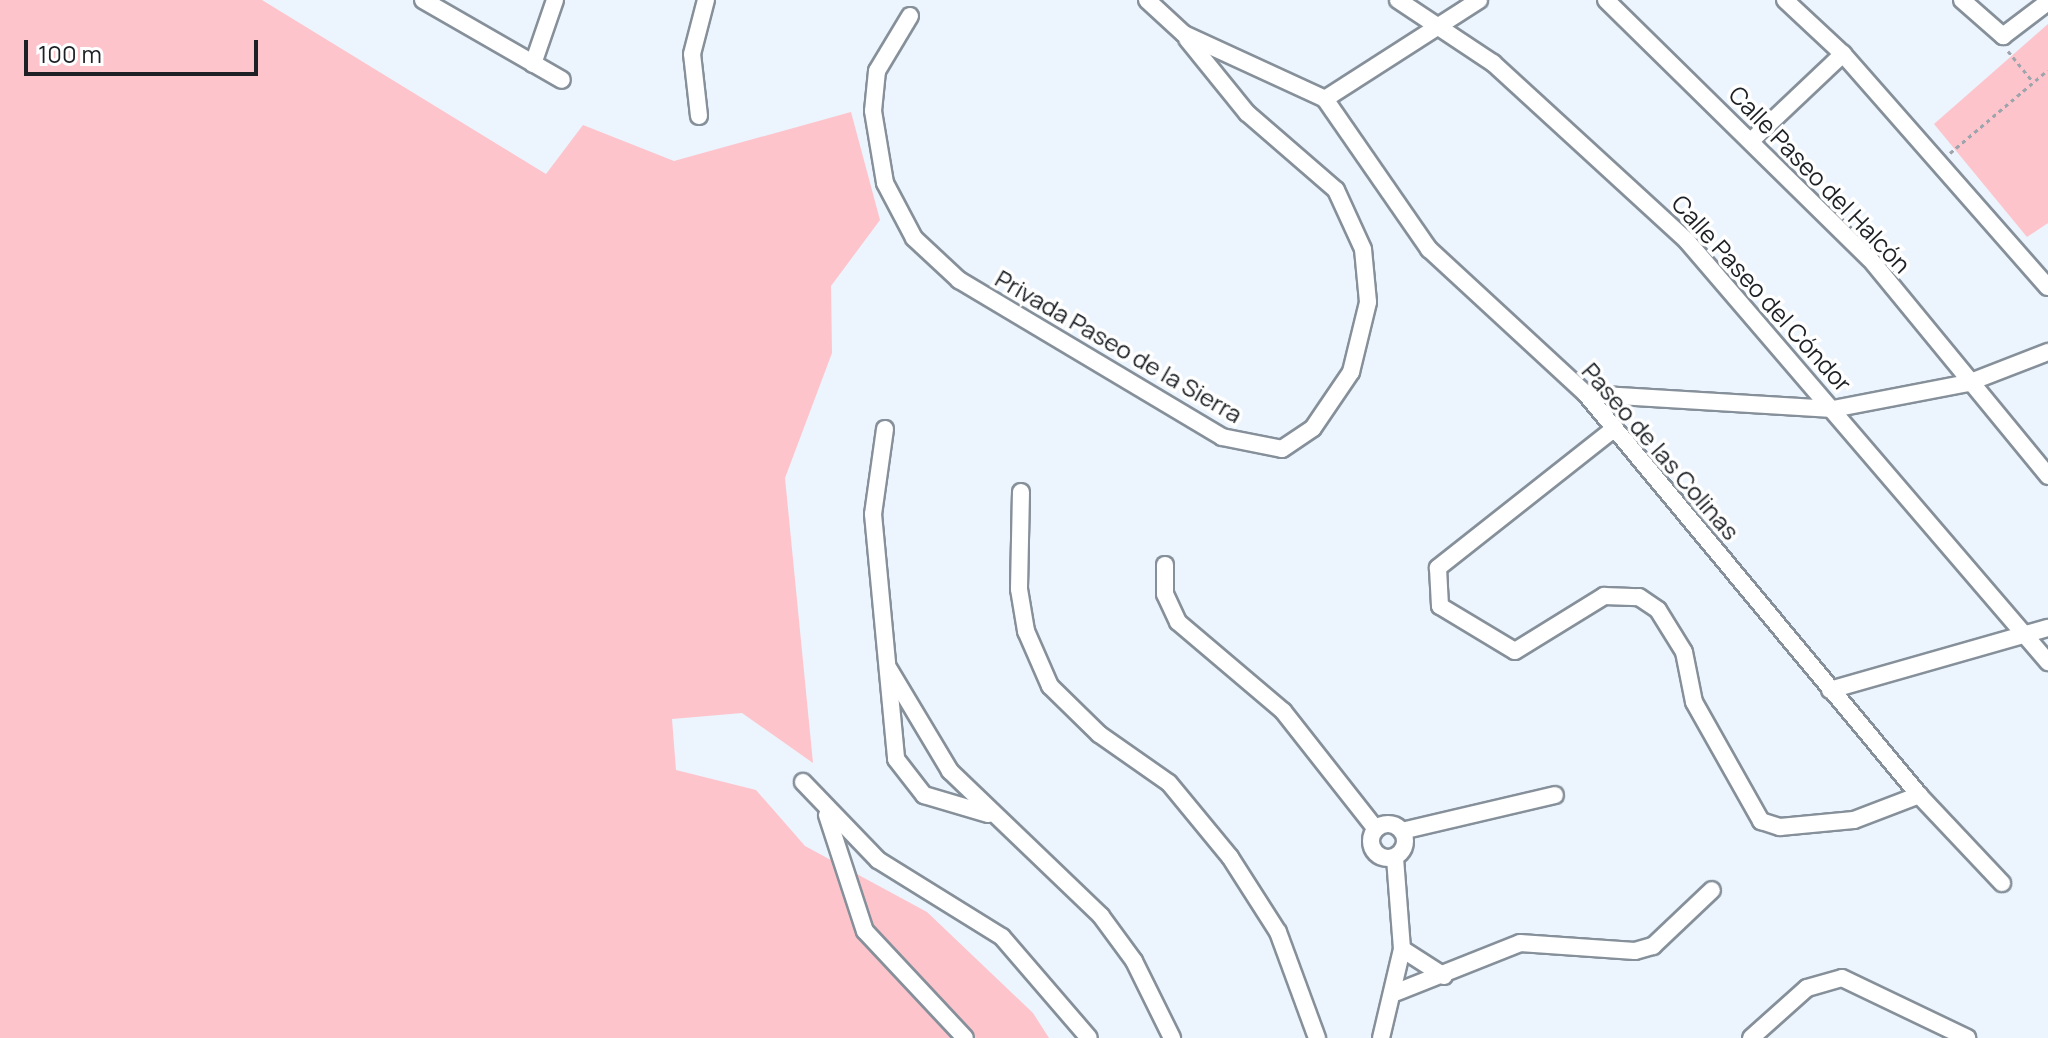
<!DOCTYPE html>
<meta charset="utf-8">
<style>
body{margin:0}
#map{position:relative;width:2048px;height:1038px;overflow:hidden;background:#ecf4fd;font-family:Manrope,sans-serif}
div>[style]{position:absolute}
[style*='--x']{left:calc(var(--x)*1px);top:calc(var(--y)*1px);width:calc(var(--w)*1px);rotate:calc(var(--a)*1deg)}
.green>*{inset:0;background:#fdc4cc}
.path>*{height:3px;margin-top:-1.5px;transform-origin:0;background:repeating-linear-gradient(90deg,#9da4ab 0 4px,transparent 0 8px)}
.roads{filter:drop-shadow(2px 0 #86909a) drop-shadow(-2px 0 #86909a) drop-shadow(0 2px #86909a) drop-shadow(0 -2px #86909a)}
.minor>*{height:16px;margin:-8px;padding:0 8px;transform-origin:8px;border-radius:8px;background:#fff}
.minor>.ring{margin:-8px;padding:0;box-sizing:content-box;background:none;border:16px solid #fff;border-radius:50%}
span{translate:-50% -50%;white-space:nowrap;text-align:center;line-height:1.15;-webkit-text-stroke:7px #fff;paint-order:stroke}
.street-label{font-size:24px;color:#1d2125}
.scale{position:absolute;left:24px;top:40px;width:234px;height:36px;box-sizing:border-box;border:4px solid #1d2125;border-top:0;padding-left:10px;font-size:24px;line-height:28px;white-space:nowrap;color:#1d2125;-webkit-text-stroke:6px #fff;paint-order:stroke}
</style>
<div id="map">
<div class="green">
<i style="clip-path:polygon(0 0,262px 0,546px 174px,583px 125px,674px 161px,851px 112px,880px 220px,831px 286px,832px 353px,785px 478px,813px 763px,742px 713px,672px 719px,676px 770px,756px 790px,805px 846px,927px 912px,1033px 1013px,1049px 1038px,0 1038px)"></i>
<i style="clip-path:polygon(2048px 24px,2048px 223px,2027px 237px,1934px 124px)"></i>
</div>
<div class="path">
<i style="--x:2008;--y:51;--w:40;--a:51"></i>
<i style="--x:1950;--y:153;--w:128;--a:-40.3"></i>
</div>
<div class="roads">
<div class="minor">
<i style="--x:423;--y:0;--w:160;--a:29.9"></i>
<i style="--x:1147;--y:0;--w:50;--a:42.6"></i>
<i style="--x:1184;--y:34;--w:155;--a:24.7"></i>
<i style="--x:1325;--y:99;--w:183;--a:55.3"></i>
<i style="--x:1429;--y:249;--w:214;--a:42.7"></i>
<i style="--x:1586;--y:394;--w:521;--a:50.29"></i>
<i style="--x:1919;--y:795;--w:121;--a:46.7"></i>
<i style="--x:1398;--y:0;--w:114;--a:33.6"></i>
<i style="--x:1493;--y:63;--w:263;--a:42.5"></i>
<i style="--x:1687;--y:241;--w:555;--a:49.39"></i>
<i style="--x:1606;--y:0;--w:370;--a:44.5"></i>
<i style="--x:1870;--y:259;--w:281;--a:50.6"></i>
<i style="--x:1785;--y:0;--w:79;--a:43"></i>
<i style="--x:1843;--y:54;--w:310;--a:48.7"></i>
<i style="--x:1962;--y:0;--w:55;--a:41.3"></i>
<i style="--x:2003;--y:36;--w:56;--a:-37.1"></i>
<i style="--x:910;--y:16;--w:64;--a:121"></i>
<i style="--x:877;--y:71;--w:40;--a:95.7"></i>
<i style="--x:873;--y:111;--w:73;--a:80.5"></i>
<i style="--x:885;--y:183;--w:62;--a:62.2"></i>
<i style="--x:914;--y:238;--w:62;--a:43"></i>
<i style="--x:959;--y:280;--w:306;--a:30.8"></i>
<i style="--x:1222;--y:437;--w:61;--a:11.3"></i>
<i style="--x:1282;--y:449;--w:37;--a:-34"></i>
<i style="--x:1313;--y:428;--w:68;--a:-55.8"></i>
<i style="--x:1351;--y:372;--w:72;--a:-76.3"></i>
<i style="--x:1368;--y:302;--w:53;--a:-95.4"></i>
<i style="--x:1363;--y:249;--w:65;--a:-114.6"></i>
<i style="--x:1336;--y:190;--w:118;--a:-139.1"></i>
<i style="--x:1247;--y:113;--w:95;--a:-129"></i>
<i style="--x:533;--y:64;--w:68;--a:-71"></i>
<i style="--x:1325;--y:99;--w:183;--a:-32.7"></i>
<i style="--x:699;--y:116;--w:62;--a:-96.4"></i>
<i style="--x:692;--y:54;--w:56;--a:-75.5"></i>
<i style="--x:1753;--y:139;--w:124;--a:-43.4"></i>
<i style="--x:1586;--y:394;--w:247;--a:3.5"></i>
<i style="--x:1833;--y:409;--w:137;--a:-10.9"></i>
<i style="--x:1968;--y:383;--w:86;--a:-21.2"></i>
<i style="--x:1615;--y:428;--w:226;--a:141.7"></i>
<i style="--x:1438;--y:568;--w:38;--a:87"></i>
<i style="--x:1440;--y:606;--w:87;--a:31"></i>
<i style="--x:1515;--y:651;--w:105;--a:-31.7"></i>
<i style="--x:1604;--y:596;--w:35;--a:2"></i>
<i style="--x:1639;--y:597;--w:23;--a:34"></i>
<i style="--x:1658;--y:610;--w:49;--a:58.2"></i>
<i style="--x:1684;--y:652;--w:51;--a:78.7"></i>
<i style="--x:1694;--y:702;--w:137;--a:60.6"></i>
<i style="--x:1761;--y:821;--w:20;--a:18"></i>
<i style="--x:1780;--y:827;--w:74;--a:-5.4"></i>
<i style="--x:1854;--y:820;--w:70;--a:-21"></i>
<i style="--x:885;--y:429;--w:86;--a:98"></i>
<i style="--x:873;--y:514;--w:246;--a:84.6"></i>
<i style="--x:896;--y:759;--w:46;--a:52.1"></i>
<i style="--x:924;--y:795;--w:67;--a:16.5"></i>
<i style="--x:1021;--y:492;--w:97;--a:91.2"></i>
<i style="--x:1019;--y:589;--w:43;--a:80.5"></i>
<i style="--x:1026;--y:631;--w:60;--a:66.4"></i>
<i style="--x:1050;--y:686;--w:69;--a:44.4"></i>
<i style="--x:1099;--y:734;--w:85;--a:35"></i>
<i style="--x:1169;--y:783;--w:96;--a:50.5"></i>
<i style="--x:1230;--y:857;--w:89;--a:57.4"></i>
<i style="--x:1278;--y:932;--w:113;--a:69.8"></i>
<i style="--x:1165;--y:565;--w:29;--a:90"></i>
<i style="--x:1165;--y:594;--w:31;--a:65"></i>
<i style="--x:1178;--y:622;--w:138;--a:40.3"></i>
<i style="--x:1283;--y:711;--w:150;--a:51.8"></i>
<i style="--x:889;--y:669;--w:119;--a:59.1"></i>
<i style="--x:950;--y:771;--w:209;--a:43.8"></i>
<i style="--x:1101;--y:916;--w:56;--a:53.7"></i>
<i style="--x:1134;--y:961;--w:86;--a:63.7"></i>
<i style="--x:1830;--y:690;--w:227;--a:-15.9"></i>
<i style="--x:803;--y:782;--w:108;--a:46.1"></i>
<i style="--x:878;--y:860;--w:146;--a:31.8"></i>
<i style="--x:1002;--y:937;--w:133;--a:49.3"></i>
<i style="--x:827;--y:815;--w:122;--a:71.9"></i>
<i style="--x:865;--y:931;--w:146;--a:46.9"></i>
<i class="ring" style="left:1371px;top:824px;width:18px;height:18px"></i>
<i style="--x:1402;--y:831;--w:157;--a:-13.2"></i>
<i style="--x:1402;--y:949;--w:50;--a:32.7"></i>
<i style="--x:1397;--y:992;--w:132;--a:-21.7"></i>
<i style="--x:1520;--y:943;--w:115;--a:4"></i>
<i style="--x:1635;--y:951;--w:19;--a:-16"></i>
<i style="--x:1653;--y:946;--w:81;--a:-43.5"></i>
<i style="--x:1381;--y:1038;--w:91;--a:-76.7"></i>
<i style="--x:1402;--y:949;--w:92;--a:-94.4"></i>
<i style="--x:1751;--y:1038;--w:75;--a:-41.8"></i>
<i style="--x:1807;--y:988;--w:36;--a:-16"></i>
<i style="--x:1842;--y:978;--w:139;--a:25.6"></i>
</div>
</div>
<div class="street-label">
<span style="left:1820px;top:179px;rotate:46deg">Calle Paseo del Halcón</span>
<span style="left:1762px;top:293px;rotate:48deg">Calle Paseo del Cóndor</span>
<span style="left:1119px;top:346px;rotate:30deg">Privada Paseo de la Sierra</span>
<span style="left:1661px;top:451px;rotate:49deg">Paseo de las Colinas</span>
</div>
<div class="scale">100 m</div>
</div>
